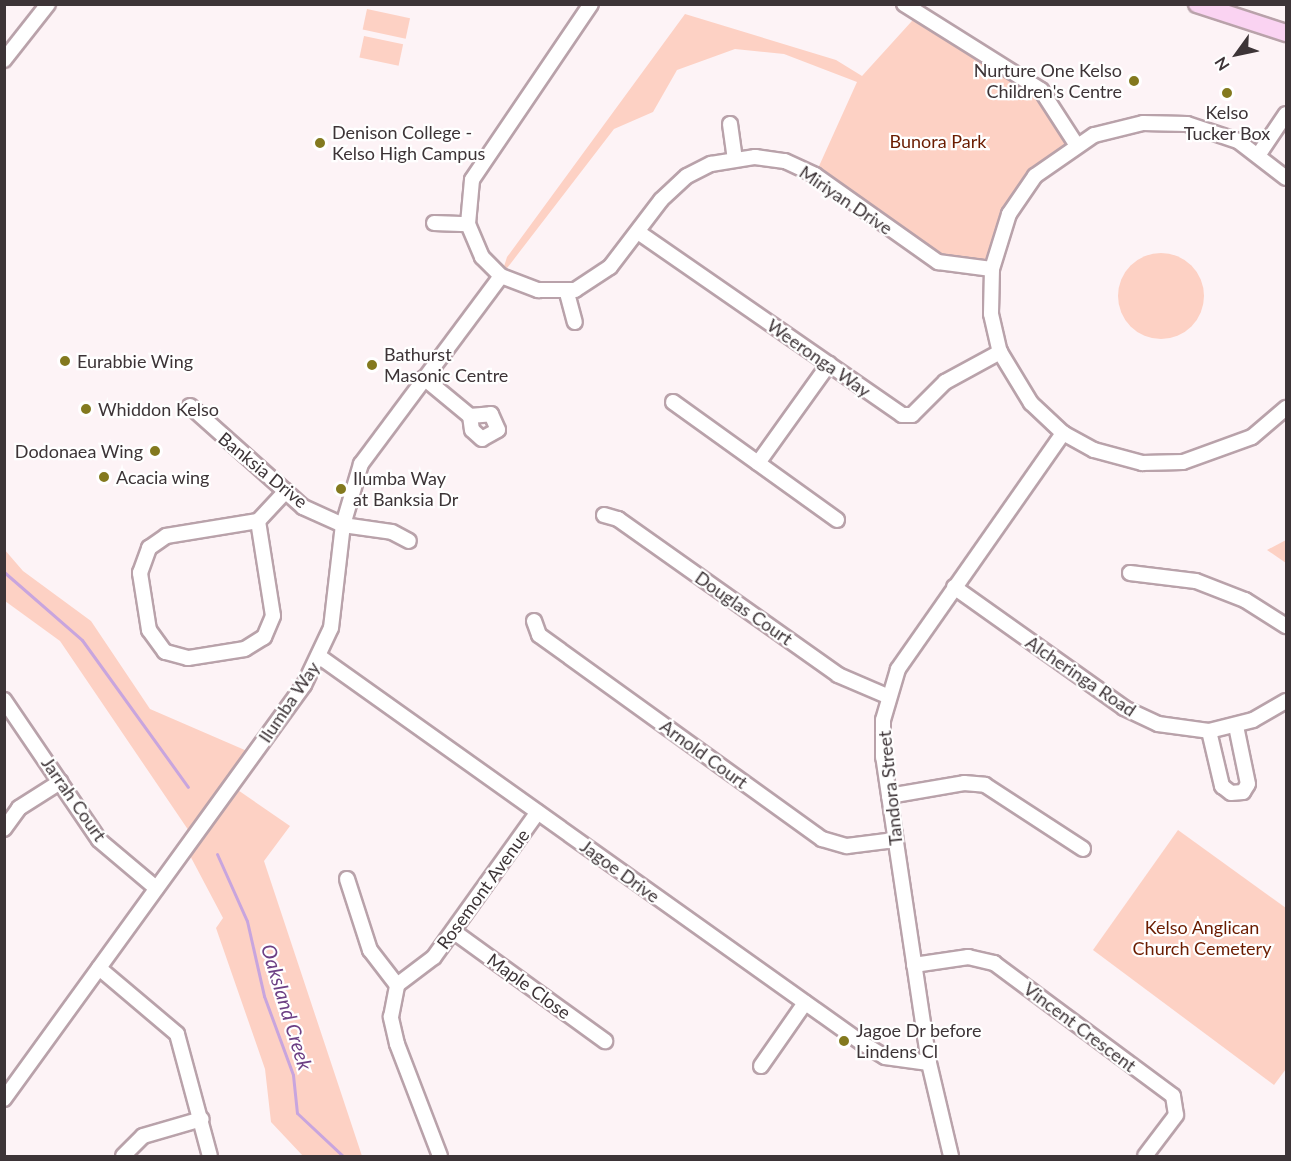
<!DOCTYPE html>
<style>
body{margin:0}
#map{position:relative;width:1291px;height:1161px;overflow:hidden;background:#fdf3f6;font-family:Lato,sans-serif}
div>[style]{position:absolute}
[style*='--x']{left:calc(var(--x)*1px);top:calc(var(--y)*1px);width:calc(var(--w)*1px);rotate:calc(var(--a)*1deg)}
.green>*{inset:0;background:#fdd1c4;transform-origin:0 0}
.round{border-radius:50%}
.stream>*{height:3px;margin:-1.5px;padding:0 1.5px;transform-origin:1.5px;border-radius:1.5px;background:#c8a5de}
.roads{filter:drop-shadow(2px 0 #b9a2aa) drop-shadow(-2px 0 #b9a2aa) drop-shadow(0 2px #b9a2aa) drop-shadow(0 -2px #b9a2aa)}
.minor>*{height:14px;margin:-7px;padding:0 7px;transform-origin:7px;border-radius:7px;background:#fff}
.major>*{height:16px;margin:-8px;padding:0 8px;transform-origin:8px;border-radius:8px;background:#fad3f2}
.dots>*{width:16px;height:16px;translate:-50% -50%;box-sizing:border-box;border:3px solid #fff;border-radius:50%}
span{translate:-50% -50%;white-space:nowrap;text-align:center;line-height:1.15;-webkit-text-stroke:4.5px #fff;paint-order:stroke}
.poi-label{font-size:18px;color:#3d3437}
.right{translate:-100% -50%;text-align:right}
.left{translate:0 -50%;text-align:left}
.park-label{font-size:18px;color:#6b1c00}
.street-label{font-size:18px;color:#3d3437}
.water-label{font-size:20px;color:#6d4085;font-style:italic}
.frame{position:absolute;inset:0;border:6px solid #3d3437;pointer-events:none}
.north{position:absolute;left:1207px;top:24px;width:60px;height:60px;-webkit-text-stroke:4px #fff;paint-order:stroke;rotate:237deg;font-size:16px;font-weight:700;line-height:24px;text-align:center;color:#3d3437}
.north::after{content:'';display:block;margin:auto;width:21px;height:27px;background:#3d3437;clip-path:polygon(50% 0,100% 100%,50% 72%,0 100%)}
</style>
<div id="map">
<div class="green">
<i style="left:367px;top:9px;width:44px;height:21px;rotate:12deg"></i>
<i style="clip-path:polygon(921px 11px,1041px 90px,1076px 144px,1021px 194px,992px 269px,938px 262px,815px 175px,857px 82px,784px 54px,735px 49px,677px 70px,653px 112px,614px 129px,501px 276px,507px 257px,685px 14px,836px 60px,862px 76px)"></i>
<i style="left:364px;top:36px;width:40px;height:22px;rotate:12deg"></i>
<i class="round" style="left:1118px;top:253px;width:86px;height:86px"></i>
<i style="clip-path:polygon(1286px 540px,1286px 563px,1267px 550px)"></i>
<i style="clip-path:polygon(4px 549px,23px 571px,91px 621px,150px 709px,254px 754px,232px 786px,290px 826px,264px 861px,362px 1156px,303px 1156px,271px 1122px,265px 1069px,216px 928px,223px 918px,186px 848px,193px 837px,60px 641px,5px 601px)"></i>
<i style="clip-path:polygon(1178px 830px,1286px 908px,1286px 1069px,1274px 1085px,1093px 950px)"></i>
</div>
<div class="stream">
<i style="--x:4;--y:572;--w:103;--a:41.1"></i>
<i style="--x:82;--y:640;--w:181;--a:54.2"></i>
<i style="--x:217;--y:854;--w:73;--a:65.9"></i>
<i style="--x:247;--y:921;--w:77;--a:77.2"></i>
<i style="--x:264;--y:996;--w:84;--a:69.8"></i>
<i style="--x:293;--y:1075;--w:38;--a:84"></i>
<i style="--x:297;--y:1113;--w:63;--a:43.1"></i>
</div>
<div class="roads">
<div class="minor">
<i style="--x:591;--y:4;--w:212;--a:124.1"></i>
<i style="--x:472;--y:180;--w:44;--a:95.2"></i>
<i style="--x:468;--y:224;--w:36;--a:67"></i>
<i style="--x:482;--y:257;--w:27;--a:45"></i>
<i style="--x:501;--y:276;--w:40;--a:21"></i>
<i style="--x:538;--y:290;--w:37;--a:0"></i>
<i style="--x:575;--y:290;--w:42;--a:-33.3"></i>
<i style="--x:610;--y:267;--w:84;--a:-52.7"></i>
<i style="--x:661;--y:200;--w:35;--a:-43"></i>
<i style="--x:687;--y:176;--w:27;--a:-27"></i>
<i style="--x:711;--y:164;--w:45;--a:-9"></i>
<i style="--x:755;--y:157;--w:30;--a:8"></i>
<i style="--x:785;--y:161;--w:33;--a:25"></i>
<i style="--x:815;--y:175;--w:151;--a:35.3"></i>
<i style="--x:938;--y:262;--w:54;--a:7.4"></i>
<i style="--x:904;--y:4;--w:162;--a:32.1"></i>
<i style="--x:1041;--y:90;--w:64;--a:57.1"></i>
<i style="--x:4;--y:60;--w:71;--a:-51.8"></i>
<i style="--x:730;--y:124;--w:34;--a:82"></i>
<i style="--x:1259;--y:154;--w:48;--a:-56"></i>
<i style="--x:1286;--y:178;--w:61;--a:-142.4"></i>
<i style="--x:1238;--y:141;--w:54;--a:-161.6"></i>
<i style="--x:1187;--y:124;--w:44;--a:-178.7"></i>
<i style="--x:1143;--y:123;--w:50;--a:166.2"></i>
<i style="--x:1094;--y:135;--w:72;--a:145.2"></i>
<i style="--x:1035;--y:176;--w:46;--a:124.4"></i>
<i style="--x:1009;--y:214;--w:58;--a:107.2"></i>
<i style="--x:992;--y:269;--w:45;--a:91.3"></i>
<i style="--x:991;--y:314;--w:39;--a:77"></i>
<i style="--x:1000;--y:352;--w:60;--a:58.7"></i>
<i style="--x:1031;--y:403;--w:44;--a:43.2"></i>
<i style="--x:1063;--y:433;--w:35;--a:29"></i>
<i style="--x:1094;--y:450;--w:50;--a:15.2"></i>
<i style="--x:1142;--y:463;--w:41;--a:-1.4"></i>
<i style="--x:1183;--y:462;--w:73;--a:-19.9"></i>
<i style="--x:1252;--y:437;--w:45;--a:-40.5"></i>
<i style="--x:434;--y:223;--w:34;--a:2"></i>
<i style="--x:638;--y:232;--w:321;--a:34.7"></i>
<i style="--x:902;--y:415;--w:10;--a:0"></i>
<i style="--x:912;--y:415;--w:47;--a:-45"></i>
<i style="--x:945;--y:382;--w:63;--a:-28.6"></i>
<i style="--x:567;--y:293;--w:30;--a:75"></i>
<i style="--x:424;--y:378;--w:60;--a:39.6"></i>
<i style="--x:470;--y:416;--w:21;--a:-5"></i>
<i style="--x:491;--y:414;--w:17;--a:66"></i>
<i style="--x:498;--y:430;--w:18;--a:151"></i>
<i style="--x:482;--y:439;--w:13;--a:-138"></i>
<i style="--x:472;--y:430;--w:14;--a:-98"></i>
<i style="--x:673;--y:402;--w:202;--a:35.7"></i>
<i style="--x:190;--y:406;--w:152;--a:41.8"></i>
<i style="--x:303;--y:507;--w:44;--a:24.2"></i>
<i style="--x:343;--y:525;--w:49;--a:8.1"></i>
<i style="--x:392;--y:532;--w:19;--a:28"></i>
<i style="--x:758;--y:463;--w:122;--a:-54.4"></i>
<i style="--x:604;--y:515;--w:15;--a:16"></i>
<i style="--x:618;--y:519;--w:270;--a:35.3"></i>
<i style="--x:838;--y:675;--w:53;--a:23.2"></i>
<i style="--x:258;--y:521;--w:96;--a:81"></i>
<i style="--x:273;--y:616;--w:23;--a:113"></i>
<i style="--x:264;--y:637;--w:22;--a:148"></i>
<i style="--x:245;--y:649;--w:58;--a:171"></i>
<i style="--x:188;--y:658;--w:24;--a:-165"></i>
<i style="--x:165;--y:652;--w:27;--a:-126"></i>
<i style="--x:149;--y:630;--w:58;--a:-99"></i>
<i style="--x:140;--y:573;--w:27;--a:-70"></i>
<i style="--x:149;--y:548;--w:21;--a:-35"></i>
<i style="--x:166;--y:536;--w:93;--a:-9.3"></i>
<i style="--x:258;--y:521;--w:41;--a:-47"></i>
<i style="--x:1130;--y:573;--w:66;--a:6.9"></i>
<i style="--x:1196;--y:581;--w:53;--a:21.2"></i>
<i style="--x:1245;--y:600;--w:49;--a:32.4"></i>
<i style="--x:954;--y:587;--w:209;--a:35.4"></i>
<i style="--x:1124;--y:708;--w:38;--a:25"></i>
<i style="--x:1158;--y:724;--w:51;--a:7.8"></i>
<i style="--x:1209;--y:731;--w:45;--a:-14"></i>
<i style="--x:1253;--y:720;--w:38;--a:-30"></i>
<i style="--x:534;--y:621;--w:15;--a:70"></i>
<i style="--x:539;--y:635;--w:349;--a:35.8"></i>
<i style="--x:822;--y:839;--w:26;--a:16"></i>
<i style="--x:847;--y:846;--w:48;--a:-7.1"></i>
<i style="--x:320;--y:657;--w:665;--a:35.46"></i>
<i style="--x:862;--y:1043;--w:27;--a:31"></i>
<i style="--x:885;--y:1057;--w:44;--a:7.8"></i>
<i style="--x:4;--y:700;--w:169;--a:55.8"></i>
<i style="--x:99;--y:840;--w:75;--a:40.1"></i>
<i style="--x:1209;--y:731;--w:57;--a:76.7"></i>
<i style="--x:1222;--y:786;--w:11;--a:38"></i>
<i style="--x:1231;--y:793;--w:12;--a:-5"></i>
<i style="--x:1243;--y:792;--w:9;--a:-58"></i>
<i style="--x:1248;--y:784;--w:59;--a:-101.7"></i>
<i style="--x:889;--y:796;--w:76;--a:-9.8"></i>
<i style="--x:964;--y:783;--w:21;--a:5"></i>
<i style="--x:985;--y:785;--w:117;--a:33.1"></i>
<i style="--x:4;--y:829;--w:26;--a:-54"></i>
<i style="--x:19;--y:808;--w:49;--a:-32.4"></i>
<i style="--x:347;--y:879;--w:75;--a:72.1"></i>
<i style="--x:370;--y:950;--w:44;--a:52.4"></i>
<i style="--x:453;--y:931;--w:188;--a:35.9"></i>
<i style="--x:914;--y:965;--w:55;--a:-8.4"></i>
<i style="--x:968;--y:957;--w:27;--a:13"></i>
<i style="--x:994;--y:963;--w:223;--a:36.6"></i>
<i style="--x:1173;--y:1096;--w:19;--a:81"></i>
<i style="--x:1176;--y:1115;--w:51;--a:127.1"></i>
<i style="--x:99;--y:968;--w:102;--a:40.2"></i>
<i style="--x:177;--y:1034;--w:126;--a:74.9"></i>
<i style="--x:761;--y:1066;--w:77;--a:-55.1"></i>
<i style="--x:4;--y:1099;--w:511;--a:-54.07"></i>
<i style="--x:304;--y:685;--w:63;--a:-64.7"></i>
<i style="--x:331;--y:628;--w:104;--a:-83.4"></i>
<i style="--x:343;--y:525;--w:64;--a:-73.6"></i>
<i style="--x:361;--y:464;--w:234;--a:-53.3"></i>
<i style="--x:123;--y:1156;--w:28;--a:-45"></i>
<i style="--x:143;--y:1136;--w:61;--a:-16.1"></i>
<i style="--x:440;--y:1156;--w:120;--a:-111"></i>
<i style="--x:397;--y:1044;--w:28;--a:-103"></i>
<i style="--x:391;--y:1017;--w:33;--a:-79"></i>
<i style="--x:397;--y:985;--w:46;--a:-37.1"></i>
<i style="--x:434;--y:957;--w:178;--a:-54.4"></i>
<i style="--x:951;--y:1156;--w:96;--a:-103.3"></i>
<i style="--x:929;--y:1063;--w:309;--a:-98.5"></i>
<i style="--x:883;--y:757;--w:37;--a:-90"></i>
<i style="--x:883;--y:720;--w:53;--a:-73.6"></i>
<i style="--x:898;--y:669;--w:288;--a:-55"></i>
</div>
<div class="major">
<i style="--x:1197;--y:4;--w:94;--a:18"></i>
</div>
</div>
<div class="dots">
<i style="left:1134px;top:81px;background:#83791e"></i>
<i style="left:1227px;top:93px;background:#83791e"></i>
<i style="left:320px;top:143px;background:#83791e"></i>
<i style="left:65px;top:361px;background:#83791e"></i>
<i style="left:372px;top:365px;background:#83791e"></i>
<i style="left:86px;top:409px;background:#83791e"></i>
<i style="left:155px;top:451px;background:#83791e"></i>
<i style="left:104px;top:477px;background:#83791e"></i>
<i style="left:341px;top:489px;background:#83791e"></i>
<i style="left:844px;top:1041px;background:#83791e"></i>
</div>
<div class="poi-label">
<span class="right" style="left:1122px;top:81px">Nurture One Kelso<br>Children's Centre</span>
<span style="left:1227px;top:123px">Kelso<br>Tucker Box</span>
<span class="left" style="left:332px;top:143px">Denison College -<br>Kelso High Campus</span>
<span class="left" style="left:384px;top:365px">Bathurst<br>Masonic Centre</span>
<span class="left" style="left:77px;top:361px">Eurabbie Wing</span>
<span class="left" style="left:98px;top:409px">Whiddon Kelso</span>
<span class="right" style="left:143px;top:451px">Dodonaea Wing</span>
<span class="left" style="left:116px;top:477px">Acacia wing</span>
<span class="left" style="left:353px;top:489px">Ilumba Way<br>at Banksia Dr</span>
<span class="left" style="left:856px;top:1041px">Jagoe Dr before<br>Lindens Cl</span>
</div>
<div class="park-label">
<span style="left:938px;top:141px">Bunora Park</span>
<span style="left:1202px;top:938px">Kelso Anglican<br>Church Cemetery</span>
</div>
<div class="street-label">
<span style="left:846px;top:200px;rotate:34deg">Miriyan Drive</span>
<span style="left:819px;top:358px;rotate:35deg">Weeronga Way</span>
<span style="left:263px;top:470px;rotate:39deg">Banksia Drive</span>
<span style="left:744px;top:608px;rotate:35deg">Douglas Court</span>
<span style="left:1081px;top:676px;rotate:34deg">Alcheringa Road</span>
<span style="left:289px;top:702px;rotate:-56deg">Ilumba Way</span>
<span style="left:704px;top:754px;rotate:36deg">Arnold Court</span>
<span style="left:890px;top:788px;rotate:-96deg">Tandora Street</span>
<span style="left:74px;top:799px;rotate:55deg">Jarrah Court</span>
<span style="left:620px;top:871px;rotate:36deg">Jagoe Drive</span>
<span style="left:483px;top:889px;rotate:-54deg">Rosemont Avenue</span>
<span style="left:529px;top:986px;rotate:36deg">Maple Close</span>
<span style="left:1080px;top:1027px;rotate:37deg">Vincent Crescent</span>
</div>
<div class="water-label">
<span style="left:287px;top:1007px;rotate:73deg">Oaksland Creek</span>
</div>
<div class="frame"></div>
<div class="north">N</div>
</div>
